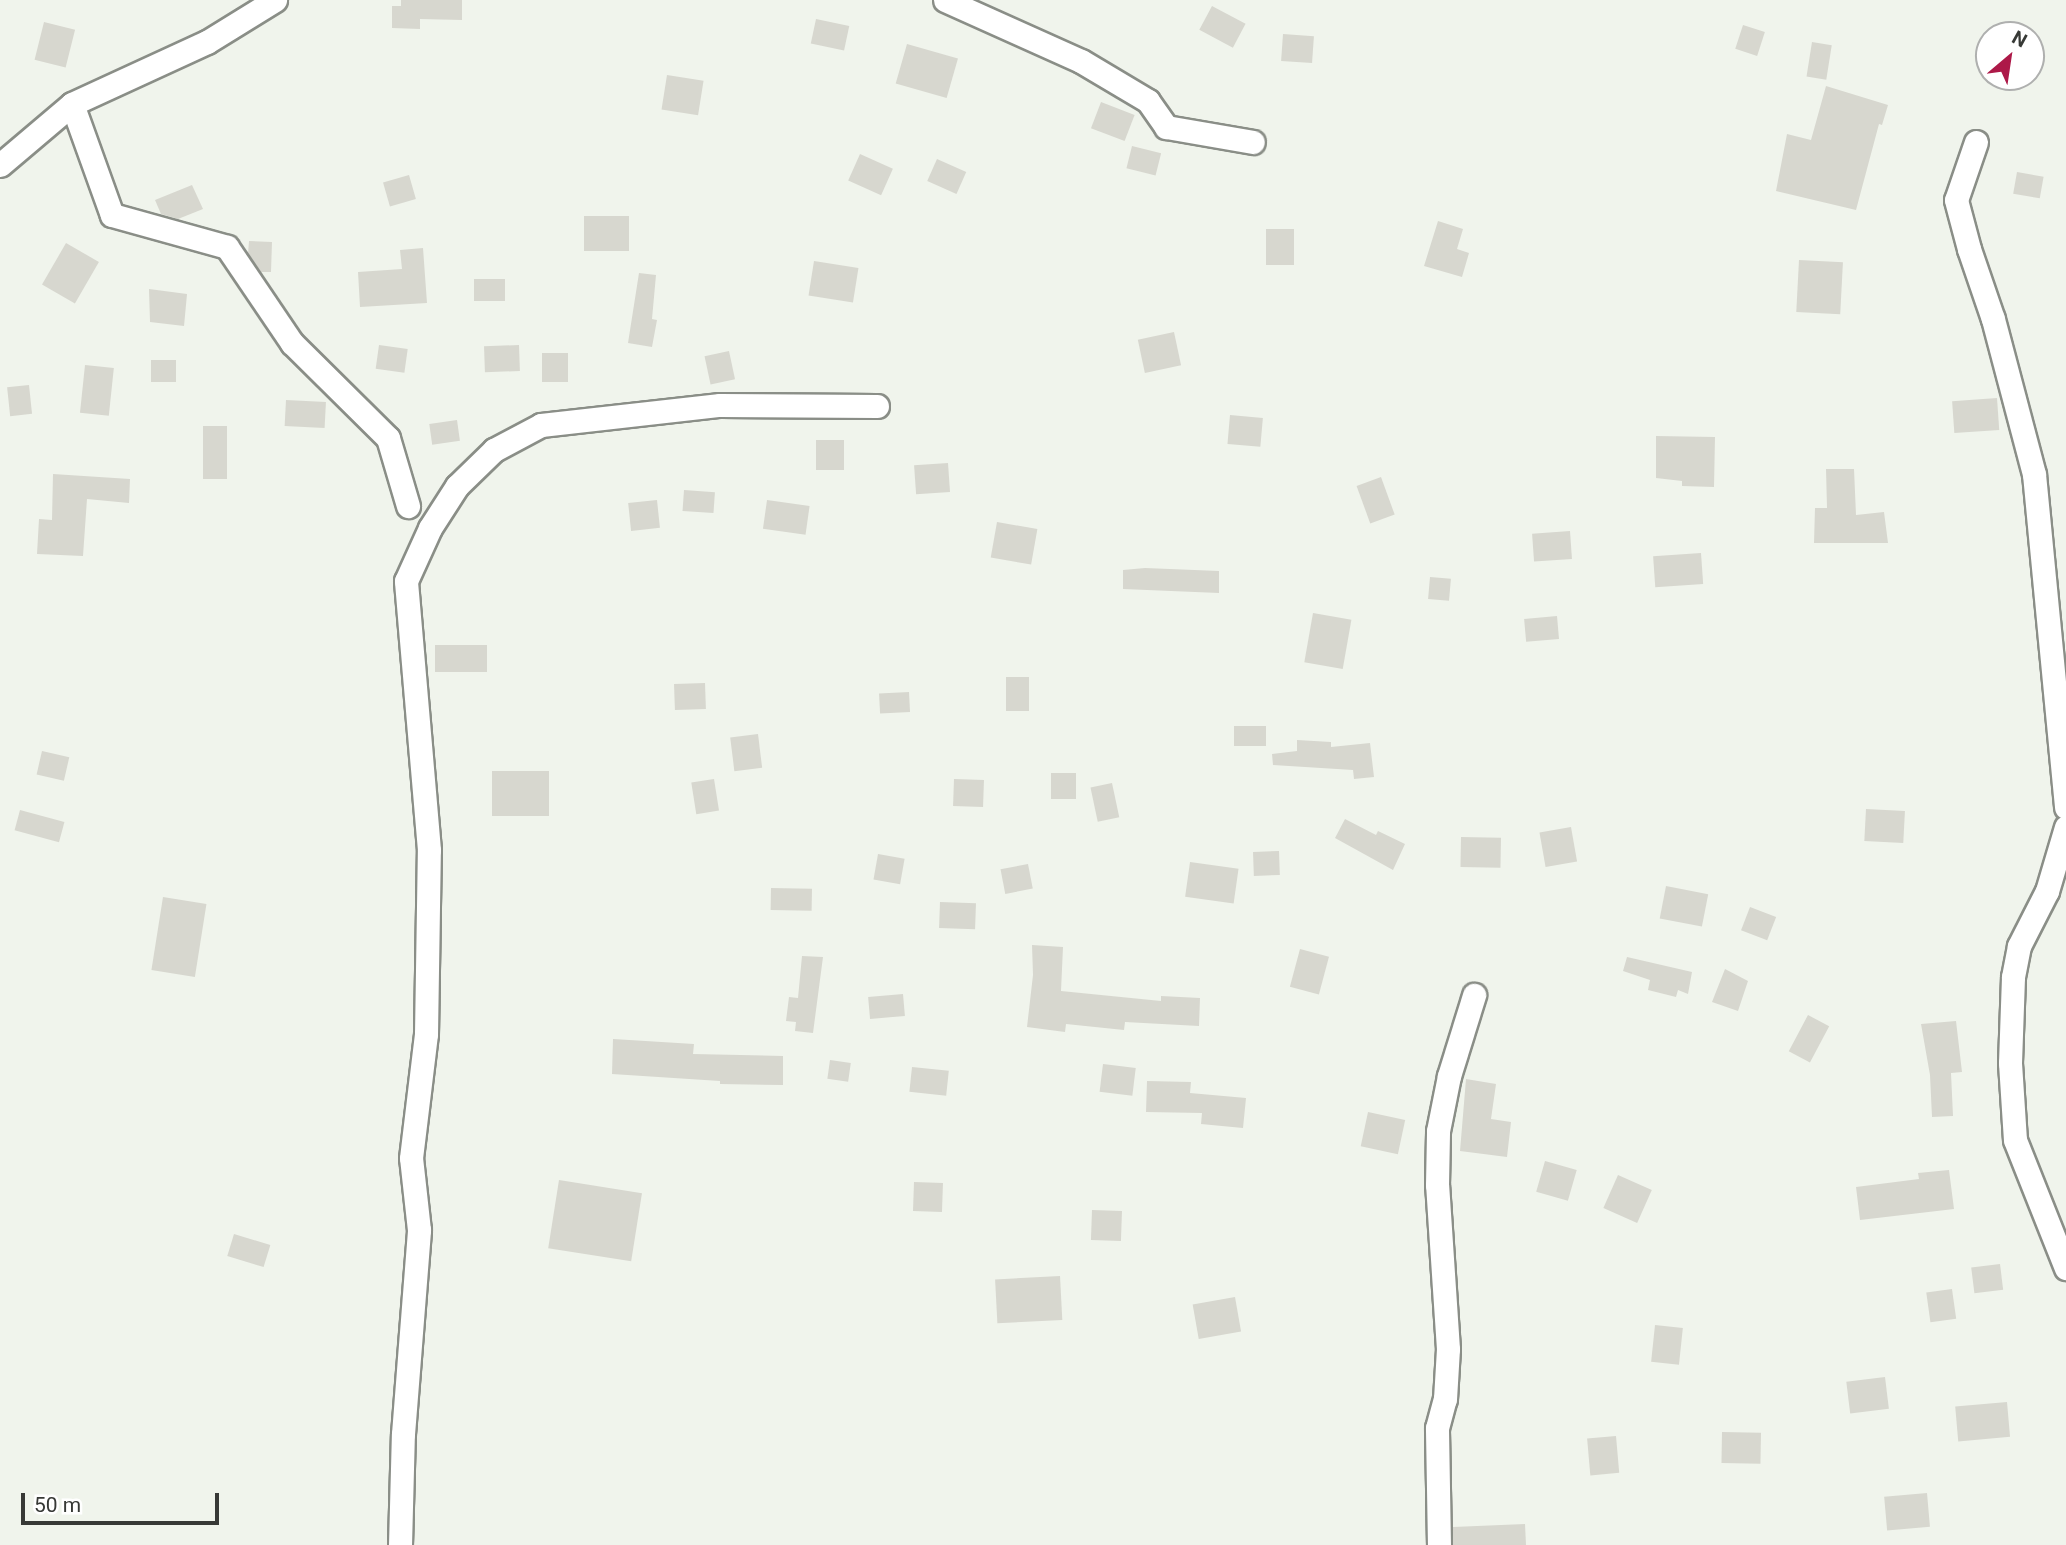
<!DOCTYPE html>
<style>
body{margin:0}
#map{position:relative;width:2066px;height:1545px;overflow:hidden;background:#f0f4ec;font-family:Roboto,sans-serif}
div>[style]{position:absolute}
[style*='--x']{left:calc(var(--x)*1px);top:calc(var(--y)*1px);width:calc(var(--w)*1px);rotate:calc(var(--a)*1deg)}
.building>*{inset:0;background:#d7d7cf;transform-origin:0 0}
.roads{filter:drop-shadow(2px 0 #8a8e87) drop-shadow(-2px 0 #8a8e87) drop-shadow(0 2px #8a8e87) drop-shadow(0 -2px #8a8e87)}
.minor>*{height:23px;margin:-11.5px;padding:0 11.5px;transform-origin:11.5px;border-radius:11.5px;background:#fff}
span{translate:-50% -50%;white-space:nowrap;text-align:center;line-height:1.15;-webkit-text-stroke:5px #fff;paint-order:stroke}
.north{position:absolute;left:1975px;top:21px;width:70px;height:70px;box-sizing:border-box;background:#fff;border:2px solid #afb0af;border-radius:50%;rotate:29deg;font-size:19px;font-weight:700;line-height:28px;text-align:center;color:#373936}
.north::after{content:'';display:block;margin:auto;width:24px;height:32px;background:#ad1948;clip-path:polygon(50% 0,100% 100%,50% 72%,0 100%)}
.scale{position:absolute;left:21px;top:1493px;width:198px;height:32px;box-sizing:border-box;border:4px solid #373936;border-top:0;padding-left:9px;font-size:21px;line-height:24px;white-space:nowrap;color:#373936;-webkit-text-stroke:5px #fff;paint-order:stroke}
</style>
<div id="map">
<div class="building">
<i style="clip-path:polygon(401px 0,462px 0,462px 20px,420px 19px,420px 29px,392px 28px,392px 6px,401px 6px)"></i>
<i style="left:1212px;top:6px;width:38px;height:27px;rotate:28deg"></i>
<i style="left:816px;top:19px;width:34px;height:25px;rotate:12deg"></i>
<i style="left:44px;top:22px;width:32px;height:39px;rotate:14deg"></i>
<i style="left:1743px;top:25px;width:23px;height:25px;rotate:18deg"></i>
<i style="left:1283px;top:34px;width:31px;height:27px;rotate:4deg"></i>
<i style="left:1812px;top:42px;width:20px;height:35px;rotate:9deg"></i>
<i style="left:907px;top:44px;width:53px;height:41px;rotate:16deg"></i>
<i style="left:667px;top:75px;width:37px;height:35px;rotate:9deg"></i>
<i style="clip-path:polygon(1826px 86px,1888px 105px,1882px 125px,1879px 124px,1856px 210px,1776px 191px,1787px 134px,1811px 140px)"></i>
<i style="left:1101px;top:102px;width:36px;height:28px;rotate:21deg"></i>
<i style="left:1132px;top:146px;width:30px;height:23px;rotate:14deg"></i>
<i style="left:860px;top:154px;width:36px;height:29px;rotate:24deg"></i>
<i style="left:937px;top:159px;width:32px;height:24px;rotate:24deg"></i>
<i style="left:2017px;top:172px;width:27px;height:22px;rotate:10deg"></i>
<i style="left:409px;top:175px;width:25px;height:27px;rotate:74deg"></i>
<i style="clip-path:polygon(192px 185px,203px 209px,178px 219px,161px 214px,155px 200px)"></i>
<i style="left:584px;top:216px;width:45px;height:35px"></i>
<i style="clip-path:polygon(1438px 221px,1463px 229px,1457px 249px,1469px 253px,1462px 277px,1424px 266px)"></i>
<i style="left:1266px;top:229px;width:28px;height:36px"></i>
<i style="clip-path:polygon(249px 241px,272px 242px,271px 272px,261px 272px,248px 254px)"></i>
<i style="left:66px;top:243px;width:38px;height:48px;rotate:30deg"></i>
<i style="clip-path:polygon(423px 248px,427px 303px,360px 307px,358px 272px,402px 269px,400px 250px)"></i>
<i style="left:1799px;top:260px;width:44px;height:52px;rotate:3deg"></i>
<i style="left:814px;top:261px;width:45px;height:35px;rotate:9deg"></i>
<i style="clip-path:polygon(639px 273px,656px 275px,652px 319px,657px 320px,652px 347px,628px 343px)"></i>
<i style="left:474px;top:279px;width:31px;height:22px"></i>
<i style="clip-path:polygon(149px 289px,187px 294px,184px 326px,150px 322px)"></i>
<i style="left:1174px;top:332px;width:34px;height:37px;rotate:78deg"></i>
<i style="left:379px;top:345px;width:29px;height:24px;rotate:8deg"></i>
<i style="left:519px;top:345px;width:26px;height:35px;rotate:88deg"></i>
<i style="left:729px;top:351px;width:29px;height:25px;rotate:78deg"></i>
<i style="left:542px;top:353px;width:26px;height:29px"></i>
<i style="left:151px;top:360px;width:25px;height:22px"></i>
<i style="left:85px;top:365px;width:29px;height:48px;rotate:6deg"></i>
<i style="left:29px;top:385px;width:29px;height:22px;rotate:84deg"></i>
<i style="left:1997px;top:398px;width:32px;height:45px;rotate:86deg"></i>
<i style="left:286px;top:400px;width:40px;height:26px;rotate:3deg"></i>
<i style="left:1230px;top:415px;width:33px;height:29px;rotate:5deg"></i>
<i style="left:457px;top:420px;width:21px;height:28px;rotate:82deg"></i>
<i style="left:203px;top:426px;width:24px;height:53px"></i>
<i style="clip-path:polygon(1656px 436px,1715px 437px,1714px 487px,1682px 486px,1682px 481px,1656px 478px)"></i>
<i style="left:844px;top:440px;width:30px;height:28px;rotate:90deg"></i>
<i style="left:948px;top:463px;width:29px;height:34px;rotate:86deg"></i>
<i style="clip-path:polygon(1826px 469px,1854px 469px,1856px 515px,1884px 512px,1888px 543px,1814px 543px,1815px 508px,1827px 508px)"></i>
<i style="clip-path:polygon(53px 474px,130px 479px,129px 503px,87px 499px,83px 556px,37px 554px,39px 519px,52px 520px)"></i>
<i style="left:1381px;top:477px;width:40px;height:26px;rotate:70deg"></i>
<i style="left:684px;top:490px;width:31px;height:21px;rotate:4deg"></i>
<i style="left:657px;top:500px;width:28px;height:29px;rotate:84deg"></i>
<i style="left:767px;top:500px;width:43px;height:29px;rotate:8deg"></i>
<i style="left:997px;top:522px;width:41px;height:36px;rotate:10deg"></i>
<i style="left:1570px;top:531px;width:28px;height:38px;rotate:86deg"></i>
<i style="left:1701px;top:553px;width:31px;height:48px;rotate:86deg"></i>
<i style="clip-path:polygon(1145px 568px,1219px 571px,1219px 593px,1123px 589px,1123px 570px)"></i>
<i style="left:1430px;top:577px;width:21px;height:22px;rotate:5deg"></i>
<i style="left:1313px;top:613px;width:39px;height:50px;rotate:10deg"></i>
<i style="left:1557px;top:616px;width:23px;height:33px;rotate:85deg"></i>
<i style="left:487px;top:645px;width:27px;height:52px;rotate:90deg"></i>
<i style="left:1006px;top:677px;width:23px;height:34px"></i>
<i style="left:705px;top:683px;width:26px;height:31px;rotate:88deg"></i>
<i style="left:909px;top:692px;width:20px;height:30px;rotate:87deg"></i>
<i style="left:1234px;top:726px;width:32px;height:20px"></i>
<i style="left:758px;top:734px;width:34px;height:28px;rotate:83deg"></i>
<i style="clip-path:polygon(1297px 740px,1331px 742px,1331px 747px,1370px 743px,1374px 777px,1354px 779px,1353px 770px,1273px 765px,1272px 754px,1297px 751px)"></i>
<i style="left:42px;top:751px;width:28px;height:24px;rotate:13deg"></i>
<i style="left:492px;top:771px;width:57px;height:45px"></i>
<i style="left:1051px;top:773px;width:25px;height:26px"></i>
<i style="left:714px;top:779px;width:32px;height:23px;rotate:81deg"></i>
<i style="left:954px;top:779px;width:30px;height:27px;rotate:2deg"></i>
<i style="left:1112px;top:783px;width:35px;height:22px;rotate:78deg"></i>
<i style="left:1866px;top:809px;width:39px;height:32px;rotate:3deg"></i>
<i style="left:20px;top:810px;width:46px;height:21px;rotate:15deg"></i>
<i style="clip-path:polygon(1345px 819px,1376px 835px,1378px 831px,1405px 844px,1393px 870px,1335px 838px)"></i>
<i style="left:1571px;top:827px;width:35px;height:32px;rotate:80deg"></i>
<i style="left:1461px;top:837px;width:40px;height:30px;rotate:1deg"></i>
<i style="left:1279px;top:851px;width:24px;height:26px;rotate:88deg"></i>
<i style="left:878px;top:854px;width:27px;height:26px;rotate:10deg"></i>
<i style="left:1190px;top:862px;width:49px;height:35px;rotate:8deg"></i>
<i style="left:1028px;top:864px;width:25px;height:28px;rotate:79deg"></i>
<i style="left:1666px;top:886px;width:43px;height:33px;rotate:11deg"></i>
<i style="left:771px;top:888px;width:41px;height:22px;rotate:1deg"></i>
<i style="left:163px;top:897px;width:44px;height:74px;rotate:9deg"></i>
<i style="left:940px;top:902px;width:36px;height:26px;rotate:2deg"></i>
<i style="left:1750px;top:907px;width:28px;height:25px;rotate:21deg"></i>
<i style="clip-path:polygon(1032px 945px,1063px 947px,1061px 991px,1161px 1001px,1161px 996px,1200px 998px,1199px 1026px,1125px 1022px,1124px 1030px,1066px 1024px,1065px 1032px,1027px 1027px,1033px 975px)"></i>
<i style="left:1300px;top:949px;width:30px;height:39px;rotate:15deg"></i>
<i style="clip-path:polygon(802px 956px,823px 957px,813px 1033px,795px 1031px,796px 1022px,786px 1021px,789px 997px,798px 998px)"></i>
<i style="clip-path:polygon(1627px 957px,1692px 972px,1688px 994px,1678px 990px,1676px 997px,1648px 990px,1650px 980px,1623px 971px)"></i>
<i style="clip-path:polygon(1725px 969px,1748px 981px,1738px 1011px,1712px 1002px)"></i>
<i style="left:903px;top:994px;width:22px;height:35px;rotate:85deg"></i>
<i style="left:1808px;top:1015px;width:24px;height:41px;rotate:28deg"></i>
<i style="clip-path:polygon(1956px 1021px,1962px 1072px,1951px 1073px,1953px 1116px,1932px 1117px,1930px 1075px,1921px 1024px)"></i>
<i style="clip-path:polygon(613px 1039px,694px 1044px,693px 1054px,783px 1056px,783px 1085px,720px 1084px,720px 1081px,612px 1074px)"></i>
<i style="left:830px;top:1060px;width:21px;height:19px;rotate:8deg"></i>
<i style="left:1103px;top:1064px;width:33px;height:28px;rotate:7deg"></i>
<i style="left:912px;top:1067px;width:37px;height:25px;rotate:6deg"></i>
<i style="clip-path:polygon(1466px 1079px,1496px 1084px,1491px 1119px,1511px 1122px,1507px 1157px,1460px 1151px)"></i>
<i style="clip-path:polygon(1147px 1081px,1191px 1082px,1190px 1093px,1246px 1098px,1243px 1128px,1201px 1124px,1202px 1113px,1146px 1112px)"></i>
<i style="left:1368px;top:1112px;width:38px;height:35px;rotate:12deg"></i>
<i style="left:1545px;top:1161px;width:33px;height:32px;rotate:16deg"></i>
<i style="clip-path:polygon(1949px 1170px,1954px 1209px,1860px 1220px,1856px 1187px,1919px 1179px,1918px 1173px)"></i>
<i style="left:1618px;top:1175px;width:37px;height:36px;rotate:24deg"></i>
<i style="left:559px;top:1180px;width:84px;height:69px;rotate:9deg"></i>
<i style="left:914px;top:1182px;width:29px;height:29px;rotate:2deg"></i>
<i style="left:1092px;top:1210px;width:30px;height:30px;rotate:2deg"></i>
<i style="left:234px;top:1234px;width:38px;height:23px;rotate:17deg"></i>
<i style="left:2000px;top:1264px;width:26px;height:29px;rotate:83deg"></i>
<i style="left:1060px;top:1276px;width:44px;height:65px;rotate:87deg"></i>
<i style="left:1952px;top:1289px;width:30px;height:26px;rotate:82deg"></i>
<i style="left:1235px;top:1297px;width:35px;height:43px;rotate:80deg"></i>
<i style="left:1655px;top:1325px;width:28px;height:37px;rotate:6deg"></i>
<i style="left:1885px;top:1377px;width:32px;height:39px;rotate:83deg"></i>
<i style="left:2007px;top:1402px;width:35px;height:52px;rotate:85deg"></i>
<i style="left:1722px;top:1432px;width:39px;height:31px;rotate:1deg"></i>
<i style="left:1616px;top:1436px;width:37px;height:29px;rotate:85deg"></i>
<i style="left:1927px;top:1493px;width:34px;height:43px;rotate:85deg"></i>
<i style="clip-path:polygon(1525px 1524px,1526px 1545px,1453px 1545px,1453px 1527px)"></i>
</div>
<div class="roads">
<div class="minor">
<i style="--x:945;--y:0;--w:149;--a:24.2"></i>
<i style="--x:1081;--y:61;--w:78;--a:30.8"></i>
<i style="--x:1148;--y:101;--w:32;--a:55"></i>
<i style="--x:1166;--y:127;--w:88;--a:9.8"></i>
<i style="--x:72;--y:104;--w:149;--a:-24.7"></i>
<i style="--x:207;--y:42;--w:80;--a:-31.7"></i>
<i style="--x:1976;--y:142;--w:61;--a:109"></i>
<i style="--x:1956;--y:200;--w:51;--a:75.1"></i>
<i style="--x:1969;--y:249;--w:74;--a:71.1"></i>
<i style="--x:1993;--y:319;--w:160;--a:75.2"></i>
<i style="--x:2034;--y:474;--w:335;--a:84.5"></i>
<i style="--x:0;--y:165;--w:94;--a:-40.3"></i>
<i style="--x:72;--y:104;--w:118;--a:70.2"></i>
<i style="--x:112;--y:215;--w:119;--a:15.5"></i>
<i style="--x:227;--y:247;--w:116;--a:55.9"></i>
<i style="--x:292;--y:343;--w:135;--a:44.7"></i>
<i style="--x:388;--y:438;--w:71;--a:73.6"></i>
<i style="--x:2066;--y:827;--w:67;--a:106.5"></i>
<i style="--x:2047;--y:891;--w:62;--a:117"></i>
<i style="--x:2019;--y:946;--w:32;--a:101"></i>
<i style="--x:2013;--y:977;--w:86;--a:92"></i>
<i style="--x:2010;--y:1063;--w:77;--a:86.3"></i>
<i style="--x:2015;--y:1140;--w:138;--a:68.3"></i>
<i style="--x:400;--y:1545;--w:111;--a:-88.5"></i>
<i style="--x:403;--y:1434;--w:205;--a:-85.5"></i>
<i style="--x:419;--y:1230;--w:72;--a:-96.3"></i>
<i style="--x:411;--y:1158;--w:125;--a:-83.1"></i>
<i style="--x:426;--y:1034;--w:184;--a:-89.1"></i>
<i style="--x:429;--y:850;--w:270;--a:-94.9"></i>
<i style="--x:406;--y:581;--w:58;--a:-65.6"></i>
<i style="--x:430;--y:528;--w:50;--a:-57.3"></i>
<i style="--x:457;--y:486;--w:52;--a:-44.2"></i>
<i style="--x:494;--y:450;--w:53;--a:-28"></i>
<i style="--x:541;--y:425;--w:180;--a:-6.4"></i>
<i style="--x:720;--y:405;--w:157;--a:0.4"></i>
<i style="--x:1439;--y:1545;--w:117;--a:-91"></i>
<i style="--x:1437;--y:1428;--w:30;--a:-75"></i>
<i style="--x:1445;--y:1399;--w:50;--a:-86.6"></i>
<i style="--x:1448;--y:1349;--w:164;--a:-93.8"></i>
<i style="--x:1437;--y:1185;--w:54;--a:-88.9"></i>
<i style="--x:1438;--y:1131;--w:56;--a:-78.7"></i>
<i style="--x:1449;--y:1076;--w:85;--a:-72.8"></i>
</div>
</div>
<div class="north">N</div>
<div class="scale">50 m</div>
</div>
